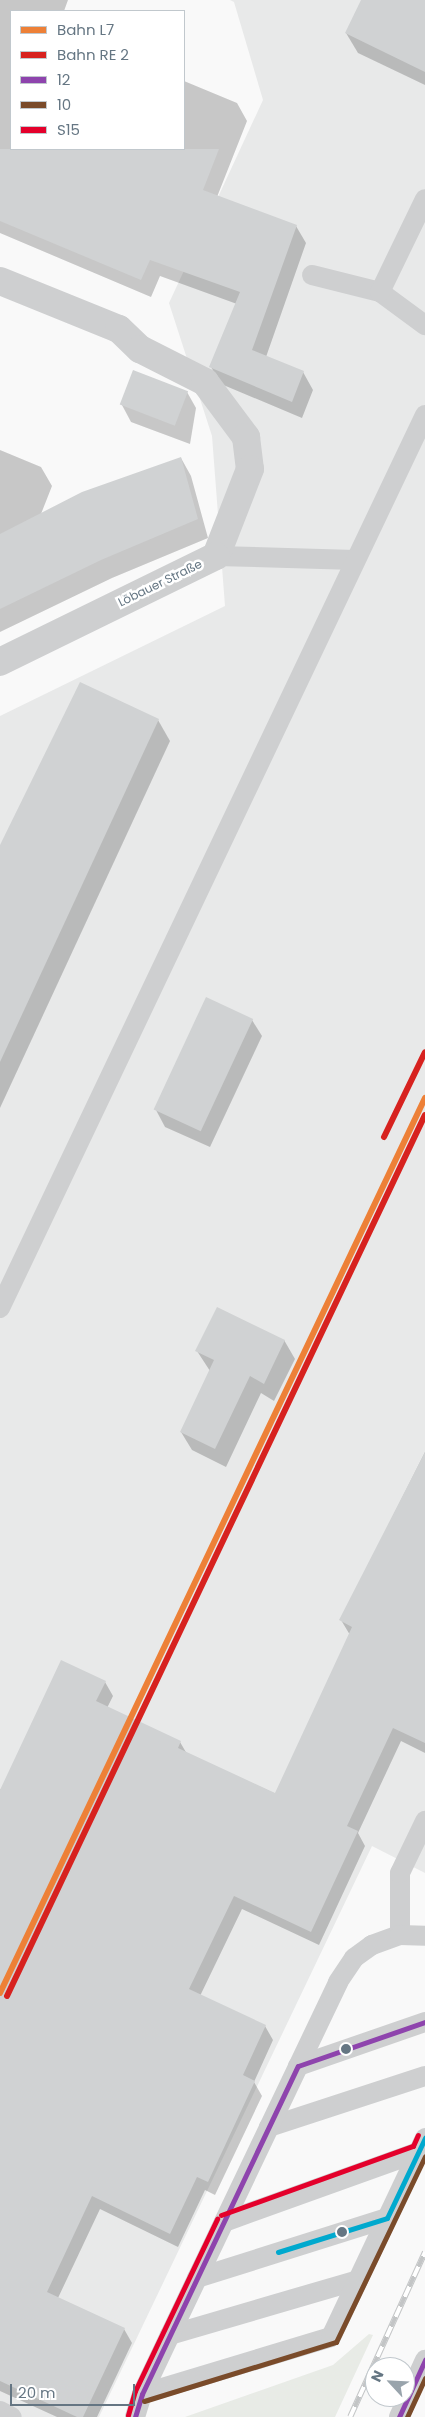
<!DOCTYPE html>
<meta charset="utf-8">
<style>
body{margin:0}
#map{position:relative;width:425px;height:2417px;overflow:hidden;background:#f9f9f9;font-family:Poppins,sans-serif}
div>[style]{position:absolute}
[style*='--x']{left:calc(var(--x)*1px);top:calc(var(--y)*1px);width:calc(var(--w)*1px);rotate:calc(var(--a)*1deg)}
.built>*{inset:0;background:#e8e9e9}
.green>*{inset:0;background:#e8ebe6}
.shadow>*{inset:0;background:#0003}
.building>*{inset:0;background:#d0d2d3;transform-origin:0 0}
.lane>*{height:20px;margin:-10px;padding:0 10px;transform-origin:10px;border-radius:10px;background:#cecfd0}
.street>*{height:28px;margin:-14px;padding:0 14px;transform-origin:14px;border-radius:14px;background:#cecfd0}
.rail>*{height:5.5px;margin-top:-2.75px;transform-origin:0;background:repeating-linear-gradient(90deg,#fff 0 11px,#c3c5c6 0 22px);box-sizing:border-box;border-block:1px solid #c3c5c6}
.bus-1>*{height:5px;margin:-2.5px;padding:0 2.5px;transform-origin:2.5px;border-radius:2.5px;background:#8e44ad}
.bus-2>*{height:5px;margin:-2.5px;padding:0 2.5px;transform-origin:2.5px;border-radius:2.5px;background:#7a4b2a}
.bus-3>*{height:5px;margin:-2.5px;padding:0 2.5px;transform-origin:2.5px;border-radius:2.5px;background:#e4002b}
.bus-4>*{height:5px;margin:-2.5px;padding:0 2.5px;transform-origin:2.5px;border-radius:2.5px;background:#00a9ce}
.rail-1>*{height:6px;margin:-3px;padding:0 3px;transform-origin:3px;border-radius:3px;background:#ed8037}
.rail-2>*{height:6px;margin:-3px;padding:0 3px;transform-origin:3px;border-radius:3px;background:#d7221f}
.dots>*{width:14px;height:14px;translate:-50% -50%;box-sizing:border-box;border:2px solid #fff;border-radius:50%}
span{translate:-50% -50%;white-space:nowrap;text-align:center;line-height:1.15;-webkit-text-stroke:5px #fff;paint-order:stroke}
.street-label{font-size:12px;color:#657683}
.legend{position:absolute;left:10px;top:10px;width:175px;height:140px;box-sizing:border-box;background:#fff;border:1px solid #c1c8cd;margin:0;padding:6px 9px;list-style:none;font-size:15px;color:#657683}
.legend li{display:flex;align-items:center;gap:10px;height:25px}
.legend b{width:25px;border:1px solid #c1c8cd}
.north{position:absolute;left:365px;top:2357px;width:50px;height:50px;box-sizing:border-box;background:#fff;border:1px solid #c1c8cd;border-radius:50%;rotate:295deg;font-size:14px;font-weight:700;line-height:20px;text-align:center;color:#657683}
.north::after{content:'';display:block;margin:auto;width:18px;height:22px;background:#99a4ac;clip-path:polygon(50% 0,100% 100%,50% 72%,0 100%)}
.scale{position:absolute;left:10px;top:2384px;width:125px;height:22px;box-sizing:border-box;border:2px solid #657683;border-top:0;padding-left:6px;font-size:15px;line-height:18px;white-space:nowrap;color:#657683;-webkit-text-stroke:4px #fff;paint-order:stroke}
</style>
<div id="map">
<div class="built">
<i style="clip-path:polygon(230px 0,425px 0,425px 1873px,372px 1846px,99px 2417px,0 2417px,0 716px,225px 606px,212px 436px,169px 303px,263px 100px,234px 2px)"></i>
</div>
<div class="green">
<i style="clip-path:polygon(369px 2334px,373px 2335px,335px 2417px,185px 2417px,333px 2365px)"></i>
</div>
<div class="shadow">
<i style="clip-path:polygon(0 0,68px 0,64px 11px,11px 11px,11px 149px,77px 149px,82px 151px,83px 149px,184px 149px,184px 81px,237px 103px,247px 121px,217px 197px,296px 226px,306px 243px,266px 357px,303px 372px,313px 390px,302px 418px,221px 384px,211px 367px,237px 304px,160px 276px,151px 297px,0 233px)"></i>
<i style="clip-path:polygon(362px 0,425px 0,425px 85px,358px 53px,346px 33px)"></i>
<i style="clip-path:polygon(187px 392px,196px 408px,190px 444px,131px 422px,122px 405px)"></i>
<i style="clip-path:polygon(0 450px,41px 467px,52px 486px,41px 514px,181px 458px,191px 476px,208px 538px,112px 578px,0 632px)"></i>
<i style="clip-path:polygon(158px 720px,170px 741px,0 1108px,0 851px)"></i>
<i style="clip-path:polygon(252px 1020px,262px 1036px,210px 1147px,165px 1127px,156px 1110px)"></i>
<i style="clip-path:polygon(284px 1340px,295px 1359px,274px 1401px,261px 1393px,226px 1467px,192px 1450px,181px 1432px,210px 1371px,197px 1351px)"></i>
<i style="clip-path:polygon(425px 1452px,425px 1753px,401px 1741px,358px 1833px,365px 1846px,319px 1945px,242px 1909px,200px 1996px,265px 2026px,273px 2040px,254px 2082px,262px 2096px,215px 2195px,205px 2190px,178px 2247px,100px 2209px,58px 2298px,124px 2329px,132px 2343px,97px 2417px,57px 2417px,0 2391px,0 1790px,105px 1682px,113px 1696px,107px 1708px,180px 1742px,187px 1754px,276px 1794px,350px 1635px,341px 1620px)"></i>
</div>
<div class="building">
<i style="clip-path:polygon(361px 0,425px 0,425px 72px,345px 33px)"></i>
<i style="clip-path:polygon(0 149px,219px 149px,203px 190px,297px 225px,252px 350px,304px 371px,292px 402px,209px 367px,240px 292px,150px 260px,141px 280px,0 221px)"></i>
<i style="left:133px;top:370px;width:59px;height:37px;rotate:21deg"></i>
<i style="clip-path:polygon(181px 457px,198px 519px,101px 560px,0 609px,0 534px,82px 492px)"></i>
<i style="clip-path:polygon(80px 682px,159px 719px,0 1062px,0 845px)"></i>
<i style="left:206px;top:997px;width:52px;height:124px;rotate:25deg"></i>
<i style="clip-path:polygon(217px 1307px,285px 1340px,264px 1384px,250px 1376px,215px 1449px,180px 1432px,214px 1360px,195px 1351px)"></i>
<i style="clip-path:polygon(425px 1452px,425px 1743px,393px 1728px,347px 1826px,358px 1831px,311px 1932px,234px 1896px,189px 1989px,266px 2025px,243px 2075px,255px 2081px,208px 2182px,197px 2177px,170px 2234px,92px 2196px,47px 2292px,125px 2328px,83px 2417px,77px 2417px,0 2381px,0 1790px,61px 1660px,106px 1681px,96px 1701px,181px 1741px,178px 1748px,275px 1793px,352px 1627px,339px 1620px)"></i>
</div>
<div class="lane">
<i style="--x:312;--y:275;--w:70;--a:14"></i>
<i style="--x:380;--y:292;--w:56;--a:36.3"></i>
<i style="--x:380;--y:292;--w:103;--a:-64.2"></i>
<i style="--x:216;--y:556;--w:139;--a:1.6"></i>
<i style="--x:0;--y:1308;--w:989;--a:-64.55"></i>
<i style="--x:400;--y:1935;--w:62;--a:-90"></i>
<i style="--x:400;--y:1873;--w:58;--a:-64.3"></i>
<i style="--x:298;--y:2066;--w:134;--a:-19.1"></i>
<i style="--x:269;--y:2127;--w:164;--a:-18.1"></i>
<i style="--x:224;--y:2222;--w:206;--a:-19.8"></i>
<i style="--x:197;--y:2278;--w:199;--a:-17.5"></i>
<i style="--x:170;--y:2335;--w:196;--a:-16.3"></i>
<i style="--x:142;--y:2394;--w:197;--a:-16.8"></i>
<i style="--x:331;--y:2337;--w:220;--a:-64.7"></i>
<i style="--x:0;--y:2411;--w:13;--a:27"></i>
<i style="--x:135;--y:2417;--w:24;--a:-73"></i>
<i style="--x:142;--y:2394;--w:65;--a:-64.6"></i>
<i style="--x:170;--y:2335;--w:391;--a:-64.5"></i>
<i style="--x:338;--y:1982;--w:29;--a:-56"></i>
<i style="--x:354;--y:1958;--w:22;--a:-36"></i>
<i style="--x:372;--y:1945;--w:30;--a:-20"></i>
<i style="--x:400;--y:1935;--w:25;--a:2"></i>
<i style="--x:399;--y:2417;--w:63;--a:-65.5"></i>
</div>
<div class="street">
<i style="--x:0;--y:281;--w:128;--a:22"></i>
<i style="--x:119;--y:329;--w:29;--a:44"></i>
<i style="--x:140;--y:349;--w:73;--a:26.9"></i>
<i style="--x:205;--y:382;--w:69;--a:53.3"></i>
<i style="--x:246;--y:437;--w:32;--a:83"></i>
<i style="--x:250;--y:469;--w:93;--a:111.3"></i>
<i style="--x:216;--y:556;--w:241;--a:153.9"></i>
</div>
<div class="rail">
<i style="--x:350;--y:2417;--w:181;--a:-65.6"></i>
</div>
<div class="bus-1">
<i style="--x:298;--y:2066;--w:134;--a:-19.1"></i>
<i style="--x:135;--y:2417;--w:24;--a:-73"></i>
<i style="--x:142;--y:2394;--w:363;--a:-64.6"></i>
<i style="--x:399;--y:2417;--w:63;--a:-65.5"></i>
</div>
<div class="bus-2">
<i style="--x:144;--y:2401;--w:201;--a:-17.1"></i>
<i style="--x:336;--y:2342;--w:206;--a:-64.4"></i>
<i style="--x:407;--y:2417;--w:43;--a:-65.2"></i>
</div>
<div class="bus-3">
<i style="--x:221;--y:2215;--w:204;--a:-19.8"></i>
<i style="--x:413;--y:2146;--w:12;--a:-66"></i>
<i style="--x:128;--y:2415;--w:25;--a:-74"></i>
<i style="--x:135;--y:2391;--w:191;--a:-64.5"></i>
</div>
<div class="bus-4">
<i style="--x:278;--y:2252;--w:114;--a:-17.3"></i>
<i style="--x:387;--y:2218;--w:89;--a:-64.6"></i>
</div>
<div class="rail-1">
<i style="--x:0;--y:1993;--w:991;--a:-64.6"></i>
</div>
<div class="rail-2">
<i style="--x:384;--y:1137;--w:94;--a:-64.2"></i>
<i style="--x:7;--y:1996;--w:975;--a:-64.62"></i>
</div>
<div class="dots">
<i style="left:346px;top:2049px;background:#657683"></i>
<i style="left:342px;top:2232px;background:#657683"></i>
</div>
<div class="street-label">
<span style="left:160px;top:583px;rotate:-26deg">Löbauer Straße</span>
</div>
<ul class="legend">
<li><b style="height:6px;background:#ed8037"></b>Bahn L7</li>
<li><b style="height:6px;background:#d7221f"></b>Bahn RE 2</li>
<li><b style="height:6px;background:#8e44ad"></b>12</li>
<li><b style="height:6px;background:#7a4b2a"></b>10</li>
<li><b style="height:6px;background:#e4002b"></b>S15</li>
</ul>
<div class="north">N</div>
<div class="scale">20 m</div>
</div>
